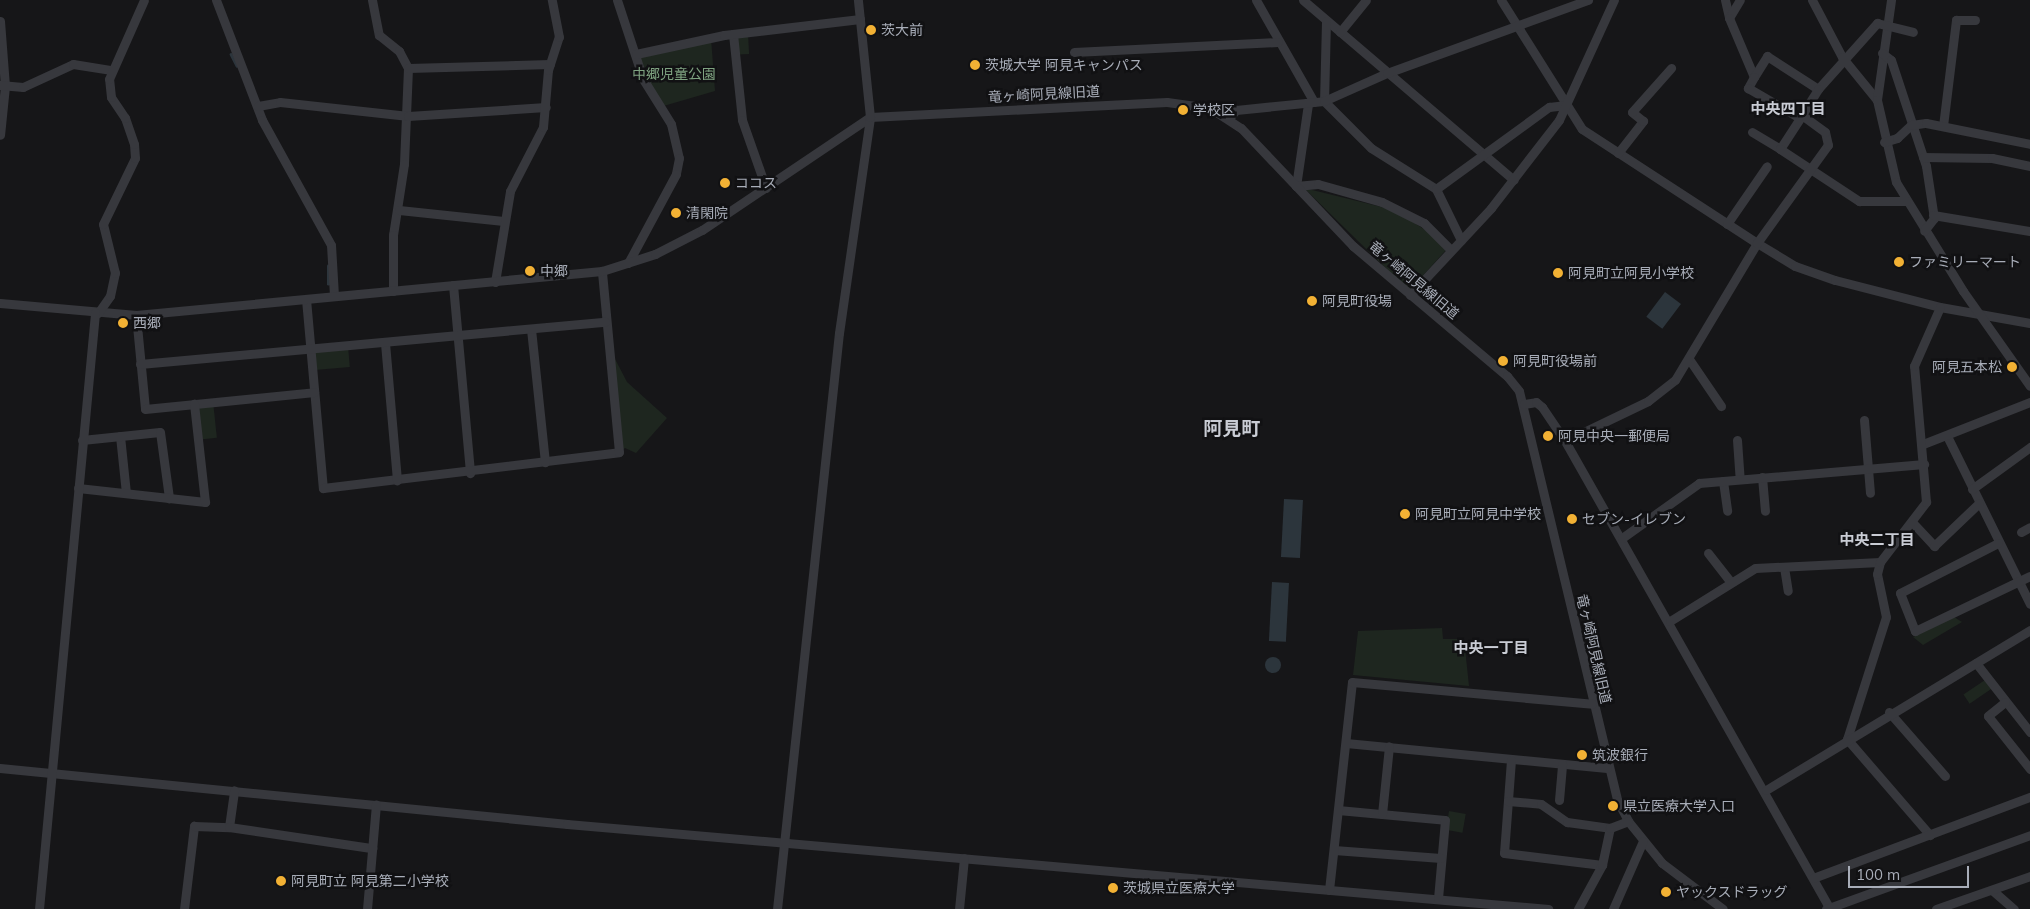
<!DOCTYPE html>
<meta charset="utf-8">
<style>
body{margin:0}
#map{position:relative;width:2030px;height:909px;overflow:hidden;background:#161618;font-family:Mulish,"Noto Sans JP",sans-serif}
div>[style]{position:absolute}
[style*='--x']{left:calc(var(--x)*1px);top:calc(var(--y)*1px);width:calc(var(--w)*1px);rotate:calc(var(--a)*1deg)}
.green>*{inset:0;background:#1e261f;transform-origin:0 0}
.water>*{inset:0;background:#2c353c;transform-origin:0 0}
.round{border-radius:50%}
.stream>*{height:2.5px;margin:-1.25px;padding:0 1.25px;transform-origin:1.25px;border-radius:1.25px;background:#2c353c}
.minor>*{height:9px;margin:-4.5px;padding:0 4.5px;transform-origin:4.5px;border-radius:4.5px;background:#37383d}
.dots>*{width:14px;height:14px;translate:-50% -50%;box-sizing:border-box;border:2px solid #111113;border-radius:50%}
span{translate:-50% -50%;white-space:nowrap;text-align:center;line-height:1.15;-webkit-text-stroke:5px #111113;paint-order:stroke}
.poi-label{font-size:14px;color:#a8adb8}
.left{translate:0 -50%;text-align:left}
.right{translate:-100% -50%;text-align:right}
.park-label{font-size:14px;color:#7fa381}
.street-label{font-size:14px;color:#a8adb8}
.neighbourhood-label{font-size:15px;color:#c9ccd4;font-weight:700}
.district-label{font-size:19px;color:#c9ccd4;font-weight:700}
.scale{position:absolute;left:1848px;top:866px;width:121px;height:22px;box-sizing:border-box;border:2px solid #a8adb8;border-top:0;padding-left:6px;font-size:15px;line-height:18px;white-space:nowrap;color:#a8adb8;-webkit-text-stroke:4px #111113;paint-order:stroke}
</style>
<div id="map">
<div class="green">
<i style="left:748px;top:33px;width:21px;height:15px;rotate:87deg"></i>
<i style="clip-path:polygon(711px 38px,715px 91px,660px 107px,636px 54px)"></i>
<i style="clip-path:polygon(1304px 188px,1394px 210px,1430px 233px,1446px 250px,1409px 291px)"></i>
<i style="left:348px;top:346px;width:21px;height:38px;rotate:85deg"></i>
<i style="clip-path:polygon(614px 357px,627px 382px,667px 418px,636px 453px,625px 448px,620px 452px)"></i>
<i style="left:213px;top:401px;width:37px;height:19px;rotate:84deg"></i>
<i style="clip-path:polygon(1954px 617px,1962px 622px,1923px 645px,1913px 637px)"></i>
<i style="clip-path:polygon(1442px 628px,1443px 639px,1464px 639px,1469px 686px,1353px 675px,1358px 631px)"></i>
<i style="left:1985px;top:680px;width:11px;height:26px;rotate:56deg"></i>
<i style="left:1449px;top:811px;width:17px;height:19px;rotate:10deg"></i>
</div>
<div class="water">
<i style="left:1665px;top:292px;width:20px;height:31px;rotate:37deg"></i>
<i style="left:1284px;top:499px;width:19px;height:58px;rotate:3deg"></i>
<i style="left:1272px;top:582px;width:17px;height:59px;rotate:3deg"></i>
<i class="round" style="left:1265px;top:657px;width:16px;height:16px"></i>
</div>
<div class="stream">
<i style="--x:231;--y:54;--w:13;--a:63"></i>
<i style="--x:328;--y:284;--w:18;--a:-90"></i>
</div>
<div class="minor">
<i style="--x:216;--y:0;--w:129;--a:69"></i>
<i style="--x:262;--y:120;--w:143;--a:61.1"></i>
<i style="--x:331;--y:245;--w:51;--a:86.6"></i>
<i style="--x:372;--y:0;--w:36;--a:79"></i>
<i style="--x:379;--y:35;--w:26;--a:39"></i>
<i style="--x:399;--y:51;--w:19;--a:62"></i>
<i style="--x:408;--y:68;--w:96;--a:92.4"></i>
<i style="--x:404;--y:164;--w:72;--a:98.8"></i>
<i style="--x:393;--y:235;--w:56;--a:90"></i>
<i style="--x:617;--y:0;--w:83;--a:71.8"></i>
<i style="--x:643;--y:79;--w:53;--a:58.1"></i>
<i style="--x:671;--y:124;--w:35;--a:77"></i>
<i style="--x:679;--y:158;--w:16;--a:101"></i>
<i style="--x:676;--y:174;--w:101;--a:118.3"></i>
<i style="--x:1256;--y:0;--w:117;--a:60.4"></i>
<i style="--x:1303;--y:0;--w:277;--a:40.5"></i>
<i style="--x:1501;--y:0;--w:152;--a:57.9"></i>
<i style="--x:1582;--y:129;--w:209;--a:33.1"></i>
<i style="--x:1757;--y:243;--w:44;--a:31.2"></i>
<i style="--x:1795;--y:266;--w:42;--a:19.3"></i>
<i style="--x:1835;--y:280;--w:108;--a:14.4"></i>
<i style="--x:1940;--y:307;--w:91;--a:10.1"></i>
<i style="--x:1725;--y:0;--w:18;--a:77"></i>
<i style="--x:1729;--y:18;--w:21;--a:-59"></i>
<i style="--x:1812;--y:0;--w:64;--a:62.2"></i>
<i style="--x:1842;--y:57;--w:55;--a:50.9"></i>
<i style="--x:1891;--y:0;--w:101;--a:98"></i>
<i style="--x:1877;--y:100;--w:84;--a:77"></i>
<i style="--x:1896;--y:182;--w:128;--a:58.4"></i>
<i style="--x:1963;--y:291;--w:116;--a:54.8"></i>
<i style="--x:1729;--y:18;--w:64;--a:67"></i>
<i style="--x:1754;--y:77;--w:25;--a:-58"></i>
<i style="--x:1767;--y:56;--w:61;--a:32.9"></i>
<i style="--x:1818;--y:89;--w:89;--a:-48.2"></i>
<i style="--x:1877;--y:23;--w:37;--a:14"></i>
<i style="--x:0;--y:21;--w:65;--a:85.6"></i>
<i style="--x:5;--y:86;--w:49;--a:95.8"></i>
<i style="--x:1326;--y:21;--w:80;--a:91.4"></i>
<i style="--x:1324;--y:101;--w:66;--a:45"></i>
<i style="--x:1371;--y:148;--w:77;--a:32.2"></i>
<i style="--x:1436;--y:189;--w:57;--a:63.9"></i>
<i style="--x:1340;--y:32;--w:41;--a:-50.9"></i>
<i style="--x:733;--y:34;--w:86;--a:84"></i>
<i style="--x:742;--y:120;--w:72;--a:70.6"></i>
<i style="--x:1074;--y:52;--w:204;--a:-2.8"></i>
<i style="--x:1882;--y:53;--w:11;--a:38"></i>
<i style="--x:1891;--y:60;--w:112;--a:71.7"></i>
<i style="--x:1926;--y:166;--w:53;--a:81.3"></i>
<i style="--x:1934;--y:218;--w:16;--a:128"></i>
<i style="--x:636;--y:54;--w:90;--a:-12.2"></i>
<i style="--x:724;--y:35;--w:137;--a:-6.7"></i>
<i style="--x:408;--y:68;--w:142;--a:-1.6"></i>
<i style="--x:1754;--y:77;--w:13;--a:119"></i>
<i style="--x:1748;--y:88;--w:60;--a:30"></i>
<i style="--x:1800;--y:118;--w:34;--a:-58"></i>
<i style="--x:0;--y:85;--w:23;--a:5"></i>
<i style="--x:23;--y:87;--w:55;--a:-24.7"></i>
<i style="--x:73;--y:64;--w:39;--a:9"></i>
<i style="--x:1308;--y:104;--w:83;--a:98.3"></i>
<i style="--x:1296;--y:186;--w:22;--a:-5"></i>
<i style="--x:1318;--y:184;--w:66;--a:15.7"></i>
<i style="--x:1382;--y:202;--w:47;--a:26.6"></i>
<i style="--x:1424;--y:223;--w:38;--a:45"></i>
<i style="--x:258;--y:106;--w:22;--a:-10"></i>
<i style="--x:280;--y:102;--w:129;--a:6.2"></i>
<i style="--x:408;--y:116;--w:138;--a:-3.7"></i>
<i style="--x:1229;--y:118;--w:11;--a:-49"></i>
<i style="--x:1236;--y:110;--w:88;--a:-5.8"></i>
<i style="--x:1324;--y:101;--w:69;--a:-24"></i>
<i style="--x:1387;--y:73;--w:214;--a:-20"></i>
<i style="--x:1943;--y:126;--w:107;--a:-83"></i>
<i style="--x:1956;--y:20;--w:19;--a:0"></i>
<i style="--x:1752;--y:132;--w:33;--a:31"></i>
<i style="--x:1780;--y:149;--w:37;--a:-57"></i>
<i style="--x:1884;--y:142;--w:14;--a:-17"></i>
<i style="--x:1897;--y:138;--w:19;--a:-43"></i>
<i style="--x:1911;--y:125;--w:15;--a:-8"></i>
<i style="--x:1926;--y:123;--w:106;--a:11.4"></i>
<i style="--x:1780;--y:149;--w:95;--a:33.4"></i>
<i style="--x:1859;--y:201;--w:47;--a:0"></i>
<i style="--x:1618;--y:153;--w:41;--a:-52"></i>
<i style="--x:1643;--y:121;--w:14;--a:-141"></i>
<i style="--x:1632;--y:112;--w:59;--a:-48.4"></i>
<i style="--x:1923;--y:157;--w:69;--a:0.8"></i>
<i style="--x:1992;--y:158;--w:39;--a:12"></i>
<i style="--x:1436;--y:189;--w:140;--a:-36"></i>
<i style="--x:1549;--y:107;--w:17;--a:-7"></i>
<i style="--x:399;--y:210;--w:105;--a:6"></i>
<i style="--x:1933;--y:215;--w:98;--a:9.4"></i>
<i style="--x:1727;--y:224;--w:70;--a:-55.4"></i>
<i style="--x:495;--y:282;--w:92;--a:-80.6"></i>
<i style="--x:510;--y:191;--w:72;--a:-62.7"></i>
<i style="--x:543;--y:127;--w:57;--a:-85"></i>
<i style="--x:548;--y:70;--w:35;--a:-72"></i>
<i style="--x:559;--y:37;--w:38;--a:-101"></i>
<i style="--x:453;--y:285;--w:189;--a:84.8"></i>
<i style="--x:1410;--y:295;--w:119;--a:-47"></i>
<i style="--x:1491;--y:208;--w:111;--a:-52.3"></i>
<i style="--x:1559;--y:120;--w:132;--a:-65.4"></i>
<i style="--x:306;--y:299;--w:190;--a:84.9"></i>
<i style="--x:323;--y:488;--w:298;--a:-6.9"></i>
<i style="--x:619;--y:452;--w:182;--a:-95.4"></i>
<i style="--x:0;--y:303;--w:137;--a:5"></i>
<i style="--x:136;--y:315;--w:468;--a:-5.4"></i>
<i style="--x:602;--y:271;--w:56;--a:-17.8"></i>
<i style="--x:655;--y:254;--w:53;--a:-27.1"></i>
<i style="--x:702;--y:230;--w:202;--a:-33.9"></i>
<i style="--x:870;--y:117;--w:297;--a:-2.9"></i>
<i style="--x:1167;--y:102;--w:43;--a:7.9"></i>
<i style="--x:1210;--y:108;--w:37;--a:33"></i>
<i style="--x:1241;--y:128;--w:163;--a:46.5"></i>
<i style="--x:1353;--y:246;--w:202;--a:40.2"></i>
<i style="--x:1507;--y:376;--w:19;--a:51"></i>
<i style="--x:1519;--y:391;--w:421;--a:76.5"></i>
<i style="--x:1617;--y:800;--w:24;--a:62"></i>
<i style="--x:1628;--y:821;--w:54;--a:51"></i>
<i style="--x:1662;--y:863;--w:76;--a:37"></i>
<i style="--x:98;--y:313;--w:21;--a:-55"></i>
<i style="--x:110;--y:296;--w:24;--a:-78"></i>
<i style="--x:115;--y:273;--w:50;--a:-103.8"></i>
<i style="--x:103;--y:224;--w:73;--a:-64.1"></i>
<i style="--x:135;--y:158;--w:14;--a:-94"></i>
<i style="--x:134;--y:144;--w:28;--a:-109"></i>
<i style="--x:125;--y:118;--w:25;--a:-124"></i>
<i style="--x:111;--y:97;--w:18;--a:-96"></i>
<i style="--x:109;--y:79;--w:86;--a:-66.1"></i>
<i style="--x:136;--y:315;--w:94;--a:84.5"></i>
<i style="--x:145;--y:409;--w:170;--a:-5.7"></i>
<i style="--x:531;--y:329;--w:134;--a:84"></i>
<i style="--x:385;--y:343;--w:138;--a:85"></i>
<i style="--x:1689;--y:359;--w:57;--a:55.8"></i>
<i style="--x:140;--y:364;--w:467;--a:-5.2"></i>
<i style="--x:1524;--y:404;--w:12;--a:-9"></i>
<i style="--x:1536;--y:402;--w:8;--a:40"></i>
<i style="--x:1542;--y:407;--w:41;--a:55.9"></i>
<i style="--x:1565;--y:441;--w:538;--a:60.48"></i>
<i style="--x:1864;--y:420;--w:73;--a:85.3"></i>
<i style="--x:120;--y:436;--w:57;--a:84"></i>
<i style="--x:1947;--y:436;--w:187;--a:63.7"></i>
<i style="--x:82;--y:440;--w:78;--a:-5.9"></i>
<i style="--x:160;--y:432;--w:67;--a:82.2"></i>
<i style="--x:1737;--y:440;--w:39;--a:86"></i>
<i style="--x:1565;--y:441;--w:92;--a:-25.7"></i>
<i style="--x:1648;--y:401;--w:34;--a:-38"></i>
<i style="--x:1675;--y:380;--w:160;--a:-59.1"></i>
<i style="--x:1757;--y:243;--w:121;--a:-54.1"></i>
<i style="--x:1828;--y:145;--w:13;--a:-103"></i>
<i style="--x:1825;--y:132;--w:29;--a:-144"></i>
<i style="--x:1923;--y:444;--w:115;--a:-21.4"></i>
<i style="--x:1762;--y:477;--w:34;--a:85"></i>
<i style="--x:1723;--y:481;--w:30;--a:82"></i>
<i style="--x:78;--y:488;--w:128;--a:6.3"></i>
<i style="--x:205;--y:502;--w:99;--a:-96.4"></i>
<i style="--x:1972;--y:489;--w:72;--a:-35.9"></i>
<i style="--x:1912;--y:522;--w:33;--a:47"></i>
<i style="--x:1934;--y:546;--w:62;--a:-43.7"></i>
<i style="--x:2021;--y:532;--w:10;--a:-29"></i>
<i style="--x:1622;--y:538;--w:95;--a:-35.5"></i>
<i style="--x:1699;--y:483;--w:226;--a:-4.8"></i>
<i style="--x:1998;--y:543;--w:110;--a:153"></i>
<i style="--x:1900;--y:593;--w:41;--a:68.5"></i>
<i style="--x:1915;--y:631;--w:127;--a:-25.6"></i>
<i style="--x:1708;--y:553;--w:36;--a:52"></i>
<i style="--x:1784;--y:567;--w:24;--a:81"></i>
<i style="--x:1670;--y:621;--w:100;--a:-31.9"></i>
<i style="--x:1755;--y:568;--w:125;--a:-2.7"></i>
<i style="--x:1976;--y:663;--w:88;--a:52"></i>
<i style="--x:2005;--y:702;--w:22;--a:141"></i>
<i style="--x:1988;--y:716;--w:68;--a:51.6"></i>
<i style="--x:1889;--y:712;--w:85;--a:48.8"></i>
<i style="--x:1847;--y:739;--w:128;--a:-72.3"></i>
<i style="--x:1886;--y:617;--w:44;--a:-101.8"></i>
<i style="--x:1877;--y:574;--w:12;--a:-76"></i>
<i style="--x:1880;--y:562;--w:76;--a:-52.5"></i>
<i style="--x:1926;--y:502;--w:137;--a:-95"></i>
<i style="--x:1914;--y:366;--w:64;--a:-66.2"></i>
<i style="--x:1847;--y:739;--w:127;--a:49.2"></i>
<i style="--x:1346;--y:743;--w:262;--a:5.5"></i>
<i style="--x:1511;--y:760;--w:93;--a:94.3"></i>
<i style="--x:1504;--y:853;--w:99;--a:7"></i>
<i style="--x:0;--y:768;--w:570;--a:5.64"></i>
<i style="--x:567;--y:824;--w:985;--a:4.95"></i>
<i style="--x:1766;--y:790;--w:309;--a:-31.2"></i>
<i style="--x:1559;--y:800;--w:36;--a:-85"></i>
<i style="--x:1508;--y:801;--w:33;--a:5"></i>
<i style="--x:1541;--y:804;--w:32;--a:35"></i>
<i style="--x:1567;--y:822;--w:43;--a:7.9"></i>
<i style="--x:1338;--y:810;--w:107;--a:5.3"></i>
<i style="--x:1445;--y:820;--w:79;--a:95.1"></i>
<i style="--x:1382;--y:814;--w:68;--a:-84.1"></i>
<i style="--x:229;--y:827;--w:37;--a:-82"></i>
<i style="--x:1334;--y:850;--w:107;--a:4.3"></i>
<i style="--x:1813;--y:878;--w:232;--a:-20.5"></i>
<i style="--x:1329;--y:890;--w:209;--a:-83.7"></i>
<i style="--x:1352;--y:682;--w:241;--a:5.2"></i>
<i style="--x:1992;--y:890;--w:29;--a:41"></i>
<i style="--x:39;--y:909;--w:599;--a:-84.63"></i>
<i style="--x:184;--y:909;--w:84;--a:-83.1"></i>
<i style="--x:194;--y:826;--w:35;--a:2"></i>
<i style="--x:229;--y:827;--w:145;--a:8.4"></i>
<i style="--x:367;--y:909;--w:105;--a:-85.1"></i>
<i style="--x:777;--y:909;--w:579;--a:-83.86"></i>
<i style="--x:839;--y:333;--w:218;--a:-81.8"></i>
<i style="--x:870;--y:117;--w:118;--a:-95.9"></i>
<i style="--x:959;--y:909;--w:51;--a:-84.4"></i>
<i style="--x:1578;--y:909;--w:50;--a:-61.4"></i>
<i style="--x:1602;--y:865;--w:38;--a:-78"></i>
<i style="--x:1610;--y:828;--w:19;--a:-21"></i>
<i style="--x:1613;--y:909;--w:74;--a:-66.2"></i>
<i style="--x:1826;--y:909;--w:217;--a:-19.9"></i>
<i style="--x:1936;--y:909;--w:100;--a:-19.3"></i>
</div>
<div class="dots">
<i style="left:871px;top:30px;background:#f2b134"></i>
<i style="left:975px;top:65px;background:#f2b134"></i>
<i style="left:1183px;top:110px;background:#f2b134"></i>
<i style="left:725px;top:183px;background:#f2b134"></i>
<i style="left:676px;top:213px;background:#f2b134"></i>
<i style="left:1899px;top:262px;background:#f2b134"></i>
<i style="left:530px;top:271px;background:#f2b134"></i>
<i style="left:1558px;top:273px;background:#f2b134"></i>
<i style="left:1312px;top:301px;background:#f2b134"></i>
<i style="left:123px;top:323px;background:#f2b134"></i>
<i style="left:1503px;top:361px;background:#f2b134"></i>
<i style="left:2012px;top:367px;background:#f2b134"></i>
<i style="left:1548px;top:436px;background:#f2b134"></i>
<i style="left:1405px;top:514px;background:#f2b134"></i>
<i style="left:1572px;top:519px;background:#f2b134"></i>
<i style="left:1582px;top:755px;background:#f2b134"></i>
<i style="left:1613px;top:806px;background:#f2b134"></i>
<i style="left:281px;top:881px;background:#f2b134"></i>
<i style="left:1113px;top:888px;background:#f2b134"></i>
<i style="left:1666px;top:892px;background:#f2b134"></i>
</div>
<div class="poi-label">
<span class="left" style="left:881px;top:30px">茨大前</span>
<span class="left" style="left:985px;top:65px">茨城大学 阿見キャンパス</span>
<span class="left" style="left:1193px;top:110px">学校区</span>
<span class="left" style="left:735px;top:183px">ココス</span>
<span class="left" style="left:686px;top:213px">清閑院</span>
<span class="left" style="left:1909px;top:262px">ファミリーマート</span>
<span class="left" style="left:540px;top:271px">中郷</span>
<span class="left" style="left:1568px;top:273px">阿見町立阿見小学校</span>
<span class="left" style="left:1322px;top:301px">阿見町役場</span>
<span class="left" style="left:133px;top:323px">西郷</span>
<span class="left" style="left:1513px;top:361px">阿見町役場前</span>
<span class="right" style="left:2002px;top:367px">阿見五本松</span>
<span class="left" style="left:1558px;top:436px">阿見中央一郵便局</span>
<span class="left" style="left:1415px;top:514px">阿見町立阿見中学校</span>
<span class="left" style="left:1582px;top:519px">セブン-イレブン</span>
<span class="left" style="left:1592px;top:755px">筑波銀行</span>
<span class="left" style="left:1623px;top:806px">県立医療大学入口</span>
<span class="left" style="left:291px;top:881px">阿見町立 阿見第二小学校</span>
<span class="left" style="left:1123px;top:888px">茨城県立医療大学</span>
<span class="left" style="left:1676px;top:892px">ヤックスドラッグ</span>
</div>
<div class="park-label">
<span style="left:674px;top:74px">中郷児童公園</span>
</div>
<div class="street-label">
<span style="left:1044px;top:94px;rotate:-3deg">竜ヶ崎阿見線旧道</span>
<span style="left:1414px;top:280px;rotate:40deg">竜ヶ崎阿見線旧道</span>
<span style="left:1594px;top:649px;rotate:77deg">竜ヶ崎阿見線旧道</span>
</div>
<div class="neighbourhood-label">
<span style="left:1788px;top:109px">中央四丁目</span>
<span style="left:1877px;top:540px">中央二丁目</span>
<span style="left:1491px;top:648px">中央一丁目</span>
</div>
<div class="district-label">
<span style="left:1232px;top:429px">阿見町</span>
</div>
<div class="scale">100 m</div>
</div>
